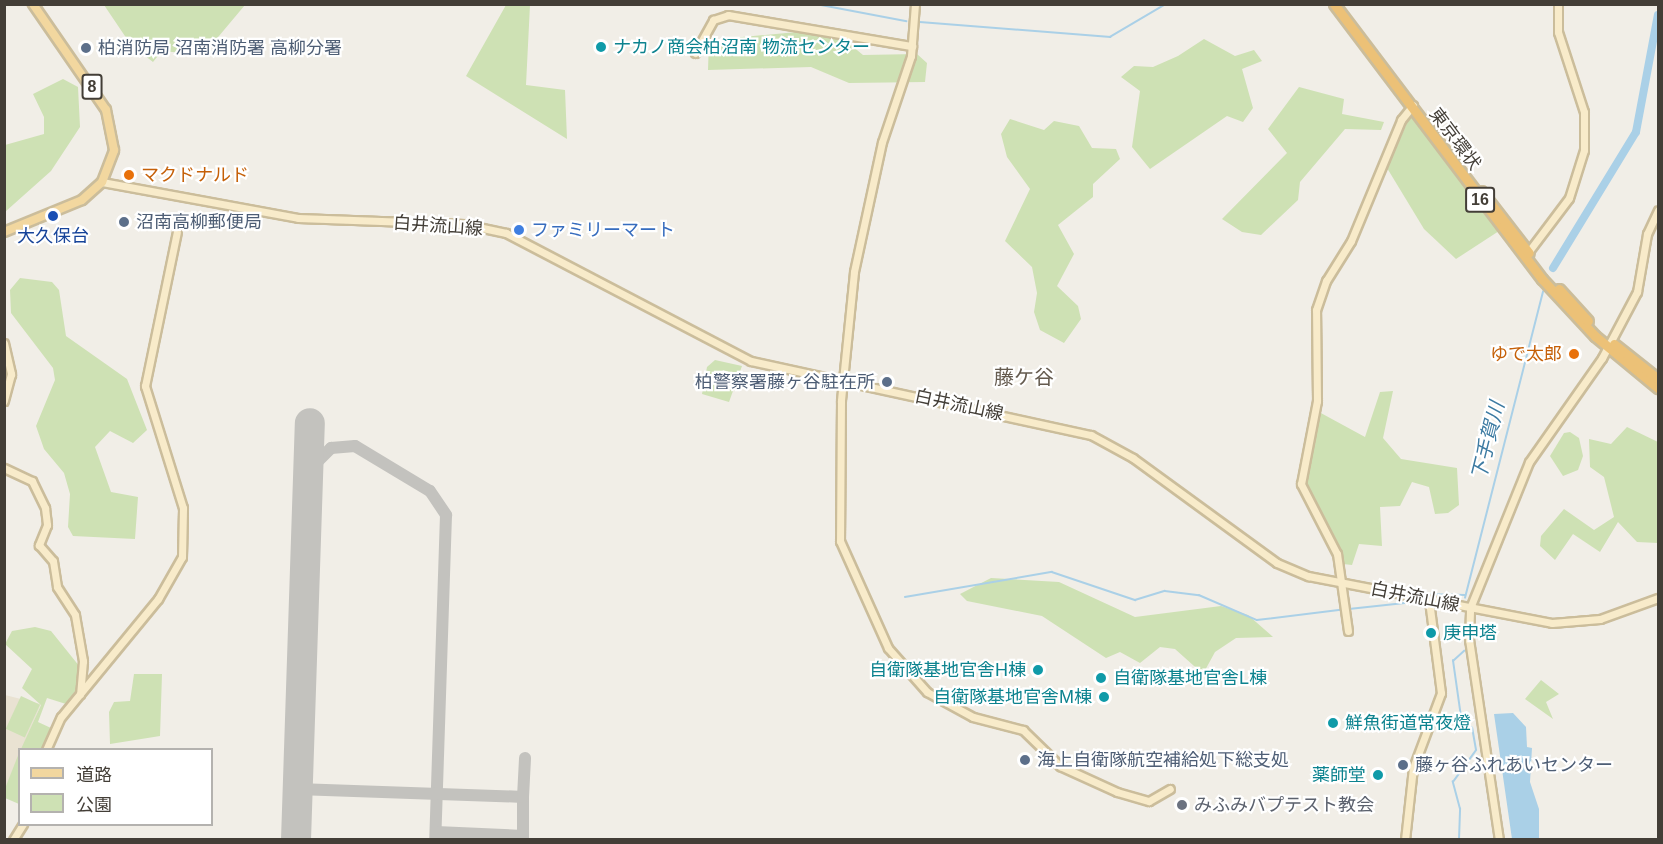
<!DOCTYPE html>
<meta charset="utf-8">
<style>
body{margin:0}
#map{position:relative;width:1663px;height:844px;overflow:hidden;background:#f1eee7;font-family:Arial,"Noto Sans JP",sans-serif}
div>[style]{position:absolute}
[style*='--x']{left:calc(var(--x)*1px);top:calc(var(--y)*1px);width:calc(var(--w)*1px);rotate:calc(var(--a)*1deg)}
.education>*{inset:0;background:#e9e2d2}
.green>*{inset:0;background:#cee1b4;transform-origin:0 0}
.water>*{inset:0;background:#aad0e7}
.stream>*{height:1.5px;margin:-0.75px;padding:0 0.75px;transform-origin:0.75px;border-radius:0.75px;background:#aad0e7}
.river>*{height:8px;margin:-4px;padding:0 4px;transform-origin:4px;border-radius:4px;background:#aad0e7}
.taxiway>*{height:12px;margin:-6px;padding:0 6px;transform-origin:6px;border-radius:6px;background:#c3c2be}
.runway>*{height:30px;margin:-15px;padding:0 15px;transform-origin:15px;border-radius:15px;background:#c3c2be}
.roads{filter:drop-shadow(2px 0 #cbbd9b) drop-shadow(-2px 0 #cbbd9b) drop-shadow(0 2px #cbbd9b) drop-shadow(0 -2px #cbbd9b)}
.secondary>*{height:7px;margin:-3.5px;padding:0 3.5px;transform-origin:3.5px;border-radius:3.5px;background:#f8ebca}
.primary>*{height:8px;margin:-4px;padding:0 4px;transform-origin:4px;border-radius:4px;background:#f2d79f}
.highway>*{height:9px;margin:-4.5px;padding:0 4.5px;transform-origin:4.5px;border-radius:4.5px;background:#ecc177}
.dots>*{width:16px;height:16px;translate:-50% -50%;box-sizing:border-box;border:3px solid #fff;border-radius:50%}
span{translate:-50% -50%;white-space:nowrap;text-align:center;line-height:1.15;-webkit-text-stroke:4.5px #fff;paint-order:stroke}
.shield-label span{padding:2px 4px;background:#fff;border:2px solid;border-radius:4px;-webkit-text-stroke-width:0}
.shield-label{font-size:16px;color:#433e37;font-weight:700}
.culture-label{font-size:18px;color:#0d838f}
.left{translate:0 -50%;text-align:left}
.right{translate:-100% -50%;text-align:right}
.service-label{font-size:18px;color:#4e5e75}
.street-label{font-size:18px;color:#433e37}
.food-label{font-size:18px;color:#c56008}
.shop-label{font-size:18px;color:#366cbe}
.transit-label{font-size:18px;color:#164399}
.worship-label{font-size:18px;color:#5b616d}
.neighbourhood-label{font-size:20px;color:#655b4f}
.water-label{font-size:20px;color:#3d7ba2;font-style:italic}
.frame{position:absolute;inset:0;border:6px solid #433e37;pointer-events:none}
.legend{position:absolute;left:18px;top:748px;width:195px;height:78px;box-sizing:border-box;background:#fff;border:2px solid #b4b2af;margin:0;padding:8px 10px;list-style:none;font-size:18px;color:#433e37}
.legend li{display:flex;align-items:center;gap:12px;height:30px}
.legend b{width:30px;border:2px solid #b4b2af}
</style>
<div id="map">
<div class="education">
<i style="clip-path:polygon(5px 695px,41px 704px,5px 789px)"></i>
</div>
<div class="green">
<i style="clip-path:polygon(104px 5px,245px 5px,203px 55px,162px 51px,153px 62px,131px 45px)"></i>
<i style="clip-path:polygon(506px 5px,530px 5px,526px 85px,565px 90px,567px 139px,466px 76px)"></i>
<i style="clip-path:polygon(808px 31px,834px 31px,863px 55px,917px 54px,927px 63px,925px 82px,849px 83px,811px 67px,708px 70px,709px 40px)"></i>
<i style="clip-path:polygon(1204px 39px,1235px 56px,1254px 50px,1262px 61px,1242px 69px,1253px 108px,1243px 122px,1227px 116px,1150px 169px,1132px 147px,1140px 91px,1121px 77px,1134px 66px,1153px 67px,1178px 56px)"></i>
<i style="clip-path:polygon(63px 79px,78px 87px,80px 127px,51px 171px,5px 212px,5px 145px,44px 134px,44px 117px,33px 94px)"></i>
<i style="clip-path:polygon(1299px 87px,1344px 99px,1342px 114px,1384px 122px,1381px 130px,1345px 129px,1300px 182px,1298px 200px,1261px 235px,1242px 232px,1222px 219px,1287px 153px,1268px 129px)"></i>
<i style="clip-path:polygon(1411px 114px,1499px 231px,1456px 259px,1424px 229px,1387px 168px)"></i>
<i style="clip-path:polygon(1010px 119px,1044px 130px,1054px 121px,1079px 126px,1092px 148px,1116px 149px,1120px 159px,1093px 184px,1093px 197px,1058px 225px,1074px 254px,1057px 286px,1078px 306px,1081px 319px,1064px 343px,1040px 330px,1034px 312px,1037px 293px,1032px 267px,1005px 241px,1030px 189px,1007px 157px,1001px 134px)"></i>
<i style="clip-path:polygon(20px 278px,52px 282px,59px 290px,66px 336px,127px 379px,147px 430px,133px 443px,110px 431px,95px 447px,111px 492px,138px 497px,135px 539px,73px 536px,68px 527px,70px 494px,64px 473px,44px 449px,36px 426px,55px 380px,53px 368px,11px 313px,10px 290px)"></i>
<i style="clip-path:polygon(715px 360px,742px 366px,729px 402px,702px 394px,707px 367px)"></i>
<i style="clip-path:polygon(1393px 391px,1383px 438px,1401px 459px,1457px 468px,1459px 505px,1448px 513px,1435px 514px,1429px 487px,1412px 482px,1400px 506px,1380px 507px,1382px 546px,1359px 544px,1352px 565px,1343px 564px,1306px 486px,1308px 447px,1319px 412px,1365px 437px,1380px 392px)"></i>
<i style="clip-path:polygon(1627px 427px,1658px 442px,1658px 543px,1637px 542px,1618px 522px,1600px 552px,1573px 534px,1555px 560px,1540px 546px,1541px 536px,1564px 509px,1594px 530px,1614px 517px,1604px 477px,1590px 467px,1589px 439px,1611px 444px)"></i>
<i style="clip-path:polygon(1570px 432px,1579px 438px,1583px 456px,1578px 470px,1563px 476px,1550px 456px,1564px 433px)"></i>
<i style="clip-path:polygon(991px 578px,1059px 582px,1135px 617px,1221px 606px,1248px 615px,1273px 637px,1236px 638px,1215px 652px,1203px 674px,1175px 649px,1160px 647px,1140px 663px,1120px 652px,1106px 658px,1042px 616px,967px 601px,960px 594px)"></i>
<i style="clip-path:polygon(35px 627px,51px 631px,80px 667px,79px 686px,66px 704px,47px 698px,38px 722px,51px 728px,44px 749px,21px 749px,41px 705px,22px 688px,32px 669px,5px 644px,12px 631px)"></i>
<i style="clip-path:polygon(134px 674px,162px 674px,160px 736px,110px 744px,109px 712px,114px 702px,130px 701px)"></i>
<i style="clip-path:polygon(1541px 680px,1559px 694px,1546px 702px,1553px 719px,1525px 699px)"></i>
<i style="left:21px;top:696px;width:21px;height:36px;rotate:25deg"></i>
<i style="clip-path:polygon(19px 753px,20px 804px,19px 804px,5px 798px,4px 791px)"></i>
</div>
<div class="water">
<i style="clip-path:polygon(1513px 713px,1526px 727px,1527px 747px,1532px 748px,1530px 782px,1539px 809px,1539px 839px,1512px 839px,1494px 714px)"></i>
</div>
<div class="stream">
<i style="--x:816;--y:4;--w:92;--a:10.7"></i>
<i style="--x:920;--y:22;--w:191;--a:4.5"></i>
<i style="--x:1110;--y:37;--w:65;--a:-30.5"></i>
<i style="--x:1419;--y:594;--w:46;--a:1.2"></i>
<i style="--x:905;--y:597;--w:149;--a:-9.7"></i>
<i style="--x:1052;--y:572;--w:88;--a:18.6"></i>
<i style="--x:1135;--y:600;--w:31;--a:-17"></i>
<i style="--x:1165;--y:591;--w:34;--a:7"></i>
<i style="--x:1199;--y:595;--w:63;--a:23.3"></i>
<i style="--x:1257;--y:620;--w:84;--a:-6.9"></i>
<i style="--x:1465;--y:598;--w:316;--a:-75.7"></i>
<i style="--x:1349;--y:609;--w:65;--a:-6.1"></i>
<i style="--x:1459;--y:840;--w:31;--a:-88"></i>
<i style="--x:1460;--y:809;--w:28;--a:-105"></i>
<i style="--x:1453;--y:782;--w:39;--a:-54"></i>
<i style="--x:1476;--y:750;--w:22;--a:-100"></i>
<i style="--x:1472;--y:728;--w:11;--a:-158"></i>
<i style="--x:1462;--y:724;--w:64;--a:-98.1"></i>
<i style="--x:1453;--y:661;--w:15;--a:-42"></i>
</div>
<div class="river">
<i style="--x:1553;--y:268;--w:159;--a:-58.6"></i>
<i style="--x:1636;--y:132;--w:119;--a:-79.4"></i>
</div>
<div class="taxiway">
<i style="--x:308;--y:471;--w:33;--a:-45"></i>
<i style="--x:331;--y:448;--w:24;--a:-5"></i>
<i style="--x:355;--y:446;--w:87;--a:31"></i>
<i style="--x:430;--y:491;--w:29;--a:56"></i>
<i style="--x:446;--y:515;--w:325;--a:91.9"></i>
<i style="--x:297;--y:789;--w:226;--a:2"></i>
<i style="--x:523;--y:797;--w:43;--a:90"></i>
<i style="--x:523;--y:797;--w:39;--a:-87"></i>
<i style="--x:436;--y:832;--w:87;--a:2.6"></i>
</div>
<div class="runway">
<i style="--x:296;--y:840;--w:417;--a:-88.1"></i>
</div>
<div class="roads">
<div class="secondary">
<i style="--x:915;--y:4;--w:52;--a:94.4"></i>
<i style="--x:911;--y:56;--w:91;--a:108.6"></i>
<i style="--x:882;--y:142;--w:133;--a:102.2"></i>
<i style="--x:854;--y:272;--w:130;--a:95.8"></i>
<i style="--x:841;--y:401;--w:140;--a:90.4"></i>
<i style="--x:840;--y:541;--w:117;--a:65.8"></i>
<i style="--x:888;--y:648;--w:59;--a:48.4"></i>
<i style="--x:927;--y:692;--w:52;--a:28.5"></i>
<i style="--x:973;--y:717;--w:52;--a:14.6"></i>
<i style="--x:1023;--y:730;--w:52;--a:44.2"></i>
<i style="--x:1060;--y:766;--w:63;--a:24.5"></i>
<i style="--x:1117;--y:792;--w:33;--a:16"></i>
<i style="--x:1149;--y:801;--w:24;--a:-30"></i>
<i style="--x:695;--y:53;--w:38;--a:-61"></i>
<i style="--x:713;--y:20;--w:16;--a:-18"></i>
<i style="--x:728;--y:15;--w:187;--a:9.6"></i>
<i style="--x:102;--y:182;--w:199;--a:10.4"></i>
<i style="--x:298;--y:218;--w:166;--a:2.1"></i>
<i style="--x:464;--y:224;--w:43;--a:12.1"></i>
<i style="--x:506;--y:233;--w:276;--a:27.6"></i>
<i style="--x:751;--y:361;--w:348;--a:12.3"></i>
<i style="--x:1091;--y:435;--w:48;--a:28.7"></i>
<i style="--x:1133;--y:458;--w:178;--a:36.1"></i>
<i style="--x:1277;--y:563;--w:34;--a:23"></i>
<i style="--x:1308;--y:576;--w:248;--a:10.9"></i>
<i style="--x:1552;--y:623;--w:48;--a:-4.8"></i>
<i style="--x:1600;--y:619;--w:62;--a:-19.9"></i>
<i style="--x:1526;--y:255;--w:71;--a:-53"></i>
<i style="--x:1569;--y:198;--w:50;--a:-72.6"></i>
<i style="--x:1584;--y:150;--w:38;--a:-90"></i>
<i style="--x:1584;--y:112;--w:84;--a:-108"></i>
<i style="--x:1558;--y:32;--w:28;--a:-90"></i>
<i style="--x:4;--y:343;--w:32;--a:77"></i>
<i style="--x:11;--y:374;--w:28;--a:105"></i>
<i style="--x:4;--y:468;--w:31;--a:25"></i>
<i style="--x:32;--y:481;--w:30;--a:64"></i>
<i style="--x:45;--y:508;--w:17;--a:83"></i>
<i style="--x:47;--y:525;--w:22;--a:112"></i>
<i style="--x:39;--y:545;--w:21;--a:49"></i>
<i style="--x:53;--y:561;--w:26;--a:81"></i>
<i style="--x:57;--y:587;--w:33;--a:57"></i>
<i style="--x:75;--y:615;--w:47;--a:80.1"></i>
<i style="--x:83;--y:661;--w:33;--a:95"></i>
<i style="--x:1348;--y:631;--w:78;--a:-98.1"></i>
<i style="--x:1337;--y:554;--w:79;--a:-117.2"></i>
<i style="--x:1301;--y:484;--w:85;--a:-79.1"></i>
<i style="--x:1317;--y:401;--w:91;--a:-90.6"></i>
<i style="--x:1316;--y:310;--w:31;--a:-71"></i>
<i style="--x:1326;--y:281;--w:47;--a:-58"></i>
<i style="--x:1351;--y:241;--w:131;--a:-67.5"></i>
<i style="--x:1401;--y:120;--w:19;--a:-51"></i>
<i style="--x:46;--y:750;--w:36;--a:-66"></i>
<i style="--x:61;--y:717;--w:153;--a:-50.6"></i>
<i style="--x:158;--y:599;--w:48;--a:-60.3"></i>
<i style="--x:182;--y:557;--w:49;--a:-88.8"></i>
<i style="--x:183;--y:508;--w:128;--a:-107.3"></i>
<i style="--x:145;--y:386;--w:157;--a:-78.3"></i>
<i style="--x:13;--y:840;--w:19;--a:-58"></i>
<i style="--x:1405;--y:840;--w:72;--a:-83.7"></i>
<i style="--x:1413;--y:768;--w:80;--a:-69.5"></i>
<i style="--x:1441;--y:693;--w:94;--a:-97.4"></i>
<i style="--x:1499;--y:840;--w:202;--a:-98.5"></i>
<i style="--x:1469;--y:640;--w:32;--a:-88"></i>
<i style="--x:1470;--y:608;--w:157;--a:-68"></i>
<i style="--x:1529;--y:462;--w:127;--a:-54.9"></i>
<i style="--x:1602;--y:358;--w:75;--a:-62.1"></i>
<i style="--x:1637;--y:292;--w:59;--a:-80.2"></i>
<i style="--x:1647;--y:234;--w:26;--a:-65"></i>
</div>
<div class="primary">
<i style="--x:4;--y:232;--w:84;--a:-22.3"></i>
<i style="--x:82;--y:200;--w:27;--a:-42"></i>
<i style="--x:102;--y:182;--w:34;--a:-69"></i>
<i style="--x:114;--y:150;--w:41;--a:-101.3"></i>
<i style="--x:106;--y:110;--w:129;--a:-124.6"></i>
</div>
<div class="highway">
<i style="--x:1334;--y:4;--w:345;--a:52.9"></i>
<i style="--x:1542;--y:279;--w:78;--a:47.1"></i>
<i style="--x:1595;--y:336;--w:82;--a:39.5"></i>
<i style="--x:1481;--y:191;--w:78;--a:52.3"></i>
<i style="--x:1559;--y:289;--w:43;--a:47.8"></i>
<i style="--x:1614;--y:344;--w:56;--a:38.5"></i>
</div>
</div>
<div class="dots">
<i style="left:601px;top:47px;background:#0f9aa8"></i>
<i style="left:86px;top:48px;background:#5c6f8a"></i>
<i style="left:129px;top:175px;background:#e8710a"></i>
<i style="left:53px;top:216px;background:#1a4fb4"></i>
<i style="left:124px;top:222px;background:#5c6f8a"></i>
<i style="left:519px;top:230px;background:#3f7fe0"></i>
<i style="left:1574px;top:354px;background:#e8710a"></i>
<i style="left:887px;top:382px;background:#5c6f8a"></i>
<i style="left:1431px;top:633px;background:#0f9aa8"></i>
<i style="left:1038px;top:670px;background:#0f9aa8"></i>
<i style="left:1101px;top:678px;background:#0f9aa8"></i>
<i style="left:1104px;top:697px;background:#0f9aa8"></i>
<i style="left:1333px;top:723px;background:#0f9aa8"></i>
<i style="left:1025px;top:760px;background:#5c6f8a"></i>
<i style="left:1403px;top:765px;background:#5c6f8a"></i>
<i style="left:1378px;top:775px;background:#0f9aa8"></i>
<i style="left:1182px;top:805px;background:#6b7280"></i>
</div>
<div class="shield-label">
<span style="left:92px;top:87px">8</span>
<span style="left:1480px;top:200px">16</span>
</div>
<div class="culture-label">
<span class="left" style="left:613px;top:47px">ナカノ商会柏沼南 物流センター</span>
<span class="left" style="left:1443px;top:633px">庚申塔</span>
<span class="right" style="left:1026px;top:670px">自衛隊基地官舎H棟</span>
<span class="left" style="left:1113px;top:678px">自衛隊基地官舎L棟</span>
<span class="right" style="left:1092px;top:697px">自衛隊基地官舎M棟</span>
<span class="left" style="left:1345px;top:723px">鮮魚街道常夜燈</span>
<span class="right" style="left:1366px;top:775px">薬師堂</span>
</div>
<div class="service-label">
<span class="left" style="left:98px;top:48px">柏消防局 沼南消防署 高柳分署</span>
<span class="left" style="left:136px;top:222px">沼南高柳郵便局</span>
<span class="right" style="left:875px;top:382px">柏警察署藤ヶ谷駐在所</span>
<span class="left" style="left:1037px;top:760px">海上自衛隊航空補給処下総支処</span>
<span class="left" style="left:1415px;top:765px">藤ヶ谷ふれあいセンター</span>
</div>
<div class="street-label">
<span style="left:1455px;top:139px;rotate:53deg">東京環状</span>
<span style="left:438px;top:226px;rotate:4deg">白井流山線</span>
<span style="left:959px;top:405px;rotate:12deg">白井流山線</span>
<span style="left:1415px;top:597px;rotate:11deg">白井流山線</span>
</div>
<div class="food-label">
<span class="left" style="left:141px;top:175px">マクドナルド</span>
<span class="right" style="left:1562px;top:354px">ゆで太郎</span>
</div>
<div class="shop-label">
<span class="left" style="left:531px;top:230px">ファミリーマート</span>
</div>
<div class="transit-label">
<span style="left:53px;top:236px">大久保台</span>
</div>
<div class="worship-label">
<span class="left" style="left:1194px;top:805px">みふみバプテスト教会</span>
</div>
<div class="neighbourhood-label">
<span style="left:1024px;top:377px">藤ケ谷</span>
</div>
<div class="water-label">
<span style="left:1488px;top:441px;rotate:-76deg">下手賀川</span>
</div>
<div class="frame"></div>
<ul class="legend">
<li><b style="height:8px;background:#f2d79f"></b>道路</li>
<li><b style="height:16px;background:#cee1b4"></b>公園</li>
</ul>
</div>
